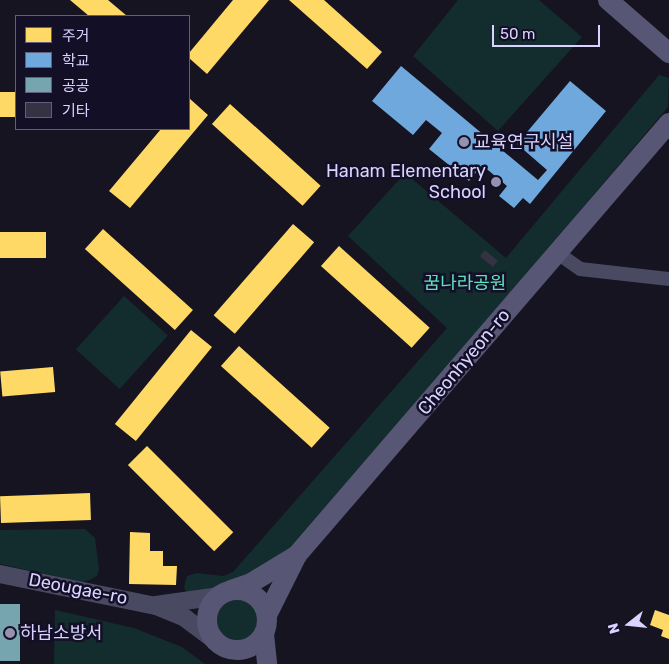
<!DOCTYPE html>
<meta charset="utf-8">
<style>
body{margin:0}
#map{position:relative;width:669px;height:664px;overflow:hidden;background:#161421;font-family:Rubik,"Noto Sans KR",sans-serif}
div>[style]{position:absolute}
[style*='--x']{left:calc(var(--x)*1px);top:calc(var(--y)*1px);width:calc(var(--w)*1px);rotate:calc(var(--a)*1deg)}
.green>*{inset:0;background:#132c2d;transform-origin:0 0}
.round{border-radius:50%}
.homes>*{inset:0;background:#ffd966;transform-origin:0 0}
.schools>*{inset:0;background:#6fa8dc}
.public>*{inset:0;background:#76a5af;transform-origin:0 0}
.building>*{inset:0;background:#343243;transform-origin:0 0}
.minor>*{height:14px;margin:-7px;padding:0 7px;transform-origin:7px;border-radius:7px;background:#4a4962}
.tertiary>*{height:18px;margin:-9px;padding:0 9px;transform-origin:9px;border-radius:9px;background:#4a4962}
.secondary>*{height:20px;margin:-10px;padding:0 10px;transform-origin:10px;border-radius:10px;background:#575674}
.secondary>.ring{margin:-10px;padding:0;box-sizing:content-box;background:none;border:20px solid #575674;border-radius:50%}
.dots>*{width:14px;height:14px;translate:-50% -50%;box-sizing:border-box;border:2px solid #130f26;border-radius:50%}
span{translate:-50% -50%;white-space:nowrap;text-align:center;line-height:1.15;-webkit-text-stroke:5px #130f26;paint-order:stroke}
.poi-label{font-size:18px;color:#d9d4ff}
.left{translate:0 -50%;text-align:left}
.right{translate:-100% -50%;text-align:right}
.park-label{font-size:18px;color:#5fe0c0}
.street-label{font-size:18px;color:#d9d4ff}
.legend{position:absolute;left:15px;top:15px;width:175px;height:115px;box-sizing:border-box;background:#130f26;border:1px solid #625e7d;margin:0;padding:6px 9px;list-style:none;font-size:15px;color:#d9d4ff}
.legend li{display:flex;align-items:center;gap:10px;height:25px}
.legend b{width:25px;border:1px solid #625e7d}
.north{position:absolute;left:604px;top:599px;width:50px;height:50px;-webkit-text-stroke:4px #130f26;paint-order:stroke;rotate:254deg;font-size:14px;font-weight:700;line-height:20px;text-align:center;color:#d9d4ff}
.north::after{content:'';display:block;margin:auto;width:18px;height:22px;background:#d9d4ff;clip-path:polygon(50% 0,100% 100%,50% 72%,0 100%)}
.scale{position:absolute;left:492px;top:25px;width:108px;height:22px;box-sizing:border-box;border:2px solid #d9d4ff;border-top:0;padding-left:6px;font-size:15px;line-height:18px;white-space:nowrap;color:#d9d4ff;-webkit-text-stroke:4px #130f26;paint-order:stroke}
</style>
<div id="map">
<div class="green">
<i style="clip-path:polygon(458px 0,539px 0,582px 37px,498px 131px,413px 56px)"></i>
<i style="clip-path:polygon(659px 75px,669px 78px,668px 107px,272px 574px,188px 598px,184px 587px,187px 576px,197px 573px,223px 576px,233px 572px,447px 328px,348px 236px,405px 173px,506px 258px)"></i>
<i style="left:124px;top:296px;width:59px;height:72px;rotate:42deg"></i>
<i style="clip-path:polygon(85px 529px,95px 538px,99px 569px,97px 576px,90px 580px,82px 582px,0 564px,0 530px)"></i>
<i class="round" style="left:213px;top:598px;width:44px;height:44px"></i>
<i style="clip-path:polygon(55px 610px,134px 628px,182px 647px,205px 664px,54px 664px)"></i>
</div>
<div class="homes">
<i style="clip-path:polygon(70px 0,108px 0,127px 16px,89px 16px)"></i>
<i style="clip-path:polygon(233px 0,269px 0,207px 74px,189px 58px,189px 53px)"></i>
<i style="clip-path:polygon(289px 0,324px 0,382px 52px,367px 69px)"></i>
<i style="left:16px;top:92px;width:25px;height:16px;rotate:90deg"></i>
<i style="clip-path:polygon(189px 98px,208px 115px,130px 208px,109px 191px,161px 129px,189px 129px)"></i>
<i style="left:230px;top:104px;width:122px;height:27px;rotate:42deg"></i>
<i style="left:293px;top:224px;width:28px;height:121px;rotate:41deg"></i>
<i style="left:103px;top:229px;width:121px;height:27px;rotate:42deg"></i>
<i style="left:0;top:232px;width:46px;height:26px"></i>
<i style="left:339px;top:246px;width:122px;height:27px;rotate:42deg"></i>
<i style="left:191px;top:330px;width:27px;height:121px;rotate:39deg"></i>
<i style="left:239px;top:346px;width:122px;height:27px;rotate:42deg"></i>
<i style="left:53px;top:367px;width:25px;height:53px;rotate:85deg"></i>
<i style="left:147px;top:446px;width:122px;height:27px;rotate:45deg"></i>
<i style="left:90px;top:493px;width:27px;height:90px;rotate:88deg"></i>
<i style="clip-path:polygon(130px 532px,150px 533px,150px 551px,163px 551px,163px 566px,177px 566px,176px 585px,129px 584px)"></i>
<i style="clip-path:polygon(655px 610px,669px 615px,669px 639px,661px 636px,663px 630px,650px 625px)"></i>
</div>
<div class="schools">
<i style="clip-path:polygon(401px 66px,538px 180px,547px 170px,517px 144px,570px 81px,606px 111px,530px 204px,523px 198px,514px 208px,499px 196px,507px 186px,482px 165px,469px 181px,429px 149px,442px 133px,426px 120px,413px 135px,372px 101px)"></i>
</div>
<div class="public">
<i style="left:0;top:604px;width:20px;height:57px"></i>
</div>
<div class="building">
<i style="left:485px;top:250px;width:17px;height:8px;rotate:40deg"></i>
</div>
<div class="minor">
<i style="--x:556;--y:252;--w:29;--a:35"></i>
<i style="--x:580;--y:269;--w:90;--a:6.4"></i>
</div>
<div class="tertiary">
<i style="--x:0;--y:574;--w:159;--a:11.6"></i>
<i style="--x:156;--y:606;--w:31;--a:22"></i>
<i style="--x:185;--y:618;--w:38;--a:37"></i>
<i style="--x:156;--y:605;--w:64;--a:-8.1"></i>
</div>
<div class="secondary">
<i style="--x:608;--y:0;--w:81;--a:41"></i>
<i class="ring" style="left:207px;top:590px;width:40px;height:40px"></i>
<i style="--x:231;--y:590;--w:21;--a:-19"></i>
<i style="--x:251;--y:583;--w:54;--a:-31.3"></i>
<i style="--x:297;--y:555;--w:570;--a:-49.27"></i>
<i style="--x:267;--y:615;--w:67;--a:-63.4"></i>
<i style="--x:264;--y:634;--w:30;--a:84"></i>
</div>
<div class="dots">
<i style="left:464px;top:142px;background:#9591b1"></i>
<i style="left:496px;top:182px;background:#9591b1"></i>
<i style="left:10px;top:633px;background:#9591b1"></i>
</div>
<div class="poi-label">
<span class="left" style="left:474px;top:142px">교육연구시설</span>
<span class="right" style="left:486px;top:182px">Hanam Elementary<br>School</span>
<span class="left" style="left:20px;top:633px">하남소방서</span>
</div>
<div class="park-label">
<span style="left:465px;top:283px">꿈나라공원</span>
</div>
<div class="street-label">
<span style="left:464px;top:362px;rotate:-50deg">Cheonhyeon-ro</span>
<span style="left:78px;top:589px;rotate:11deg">Deougae-ro</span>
</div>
<ul class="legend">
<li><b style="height:14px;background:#ffd966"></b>주거</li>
<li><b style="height:14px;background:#6fa8dc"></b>학교</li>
<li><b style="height:14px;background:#76a5af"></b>공공</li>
<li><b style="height:14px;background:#343243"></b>기타</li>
</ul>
<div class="north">N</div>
<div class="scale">50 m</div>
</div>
